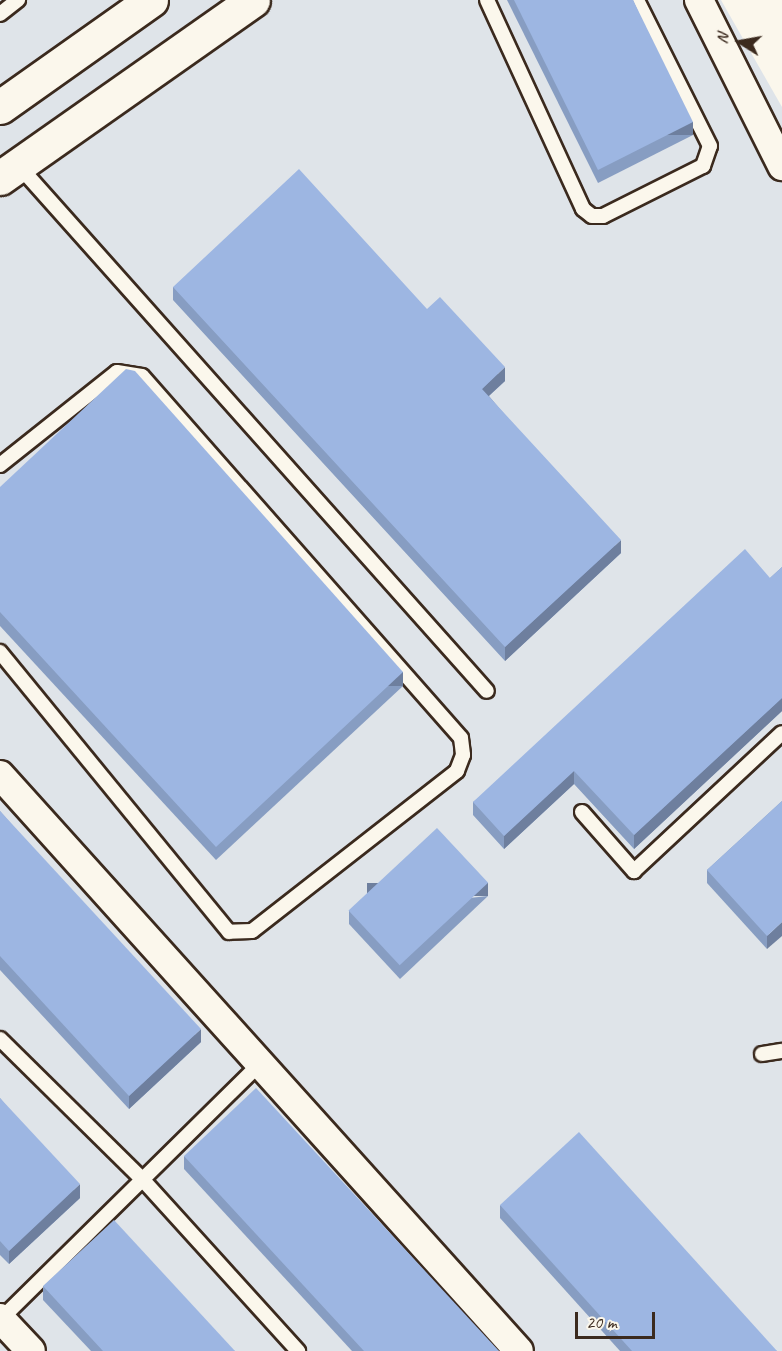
<!DOCTYPE html>
<style>
body{margin:0}
#map{position:relative;width:782px;height:1351px;overflow:hidden;background:#fbf7ec;font-family:Caveat,sans-serif}
div>[style]{position:absolute}
[style*='--x']{left:calc(var(--x)*1px);top:calc(var(--y)*1px);width:calc(var(--w)*1px);rotate:calc(var(--a)*1deg)}
.built>*{inset:0;background:#dfe4e9}
.roads{filter:drop-shadow(2px 0 #3b2a1e) drop-shadow(-2px 0 #3b2a1e) drop-shadow(0 2px #3b2a1e) drop-shadow(0 -2px #3b2a1e)}
.service>*{height:14px;margin:-7px;padding:0 7px;transform-origin:7px;border-radius:7px;background:#fbf7ec}
.minor>*{height:28px;margin:-14px;padding:0 14px;transform-origin:14px;border-radius:14px;background:#fbf7ec}
.tertiary>*{height:33px;margin:-16.5px;padding:0 16.5px;transform-origin:16.5px;border-radius:16.5px;background:#fbf7ec}
.wall>*{inset:0;background:#879dc2}
.shaded-wall>*{inset:0;background:#6e7f9e;transform-origin:0 0}
.building>*{inset:0;background:#9db6e2;transform-origin:0 0}
span{translate:-50% -50%;white-space:nowrap;text-align:center;line-height:1.15;-webkit-text-stroke:4.5px #fbf7ec;paint-order:stroke}
.north{position:absolute;left:710px;top:12px;width:60px;height:60px;-webkit-text-stroke:4px #fbf7ec;paint-order:stroke;rotate:281deg;font-size:16px;font-weight:700;line-height:24px;text-align:center;color:#3b2a1e}
.north::after{content:'';display:block;margin:auto;width:21px;height:27px;background:#3b2a1e;clip-path:polygon(50% 0,100% 100%,50% 72%,0 100%)}
.scale{position:absolute;left:575px;top:1312px;width:80px;height:27px;box-sizing:border-box;border:3px solid #3b2a1e;border-top:0;padding-left:8px;font-size:18px;line-height:21px;white-space:nowrap;color:#3b2a1e;-webkit-text-stroke:4px #fbf7ec;paint-order:stroke}
</style>
<div id="map">
<div class="built">
<i style="clip-path:polygon(0 0,721px 0,782px 107px,782px 1351px,0 1351px)"></i>
</div>
<div class="roads">
<div class="service">
<i style="--x:487;--y:0;--w:230;--a:65.3"></i>
<i style="--x:583;--y:209;--w:11;--a:38"></i>
<i style="--x:592;--y:216;--w:11;--a:0"></i>
<i style="--x:603;--y:216;--w:112;--a:-26.6"></i>
<i style="--x:703;--y:166;--w:21;--a:-71"></i>
<i style="--x:710;--y:146;--w:163;--a:-116.6"></i>
<i style="--x:0;--y:14;--w:23;--a:-38"></i>
<i style="--x:19;--y:166;--w:703;--a:48.29"></i>
<i style="--x:0;--y:465;--w:149;--a:-38.5"></i>
<i style="--x:117;--y:372;--w:25;--a:9"></i>
<i style="--x:142;--y:376;--w:482;--a:48.6"></i>
<i style="--x:461;--y:738;--w:17;--a:83"></i>
<i style="--x:463;--y:755;--w:17;--a:111"></i>
<i style="--x:457;--y:771;--w:260;--a:142"></i>
<i style="--x:252;--y:931;--w:23;--a:178"></i>
<i style="--x:229;--y:932;--w:362;--a:-129.3"></i>
<i style="--x:582;--y:812;--w:79;--a:48.6"></i>
<i style="--x:634;--y:871;--w:202;--a:-43"></i>
<i style="--x:0;--y:1039;--w:201;--a:44.6"></i>
<i style="--x:143;--y:1180;--w:231;--a:47.8"></i>
<i style="--x:762;--y:1054;--w:20;--a:-9"></i>
<i style="--x:0;--y:1320;--w:365;--a:-44.6"></i>
</div>
<div class="minor">
<i style="--x:699;--y:0;--w:186;--a:63.4"></i>
<i style="--x:0;--y:775;--w:775;--a:47.98"></i>
<i style="--x:0;--y:1318;--w:45;--a:46.8"></i>
</div>
<div class="tertiary">
<i style="--x:0;--y:107;--w:185;--a:-35.3"></i>
<i style="--x:0;--y:178;--w:309;--a:-35.1"></i>
</div>
</div>
<div class="wall">
<i style="clip-path:polygon(507px 0,633px 0,693px 135px,598px 183px)"></i>
<i style="clip-path:polygon(173px 287px,427px 309px,505px 381px,489px 396px,621px 553px,505px 661px,173px 300px)"></i>
<i style="clip-path:polygon(0 487px,403px 686px,216px 860px,0 626px)"></i>
<i style="clip-path:polygon(782px 567px,782px 711px,634px 849px,574px 784px,504px 849px,473px 815px,473px 802px,770px 578px)"></i>
<i style="clip-path:polygon(782px 801px,767px 949px,707px 883px,707px 870px)"></i>
<i style="clip-path:polygon(0 811px,201px 1042px,129px 1109px,0 970px)"></i>
<i style="clip-path:polygon(488px 896px,400px 979px,349px 924px,349px 911px)"></i>
<i style="clip-path:polygon(0 1098px,80px 1198px,9px 1264px,0 1255px)"></i>
<i style="clip-path:polygon(184px 1156px,499px 1351px,352px 1351px,184px 1169px)"></i>
<i style="clip-path:polygon(500px 1205px,777px 1351px,620px 1351px,500px 1218px)"></i>
<i style="clip-path:polygon(43px 1286px,235px 1351px,91px 1351px,43px 1300px)"></i>
</div>
<div class="shaded-wall">
<i style="left:693px;top:122px;width:13px;height:106px;rotate:90deg"></i>
<i style="clip-path:polygon(505px 367px,505px 381px,482px 402px,482px 389px)"></i>
<i style="clip-path:polygon(621px 540px,621px 553px,505px 661px,505px 647px)"></i>
<i style="left:403px;top:672px;width:14px;height:256px;rotate:90deg"></i>
<i style="clip-path:polygon(782px 698px,782px 711px,634px 849px,634px 835px)"></i>
<i style="clip-path:polygon(574px 771px,574px 784px,504px 849px,504px 836px)"></i>
<i style="left:488px;top:883px;width:13px;height:121px;rotate:90deg"></i>
<i style="clip-path:polygon(782px 922px,782px 936px,767px 949px,767px 936px)"></i>
<i style="clip-path:polygon(201px 1029px,201px 1042px,129px 1109px,129px 1096px)"></i>
<i style="clip-path:polygon(80px 1184px,80px 1198px,9px 1264px,9px 1251px)"></i>
</div>
<div class="building">
<i style="clip-path:polygon(514px 0,633px 0,693px 122px,598px 170px)"></i>
<i style="clip-path:polygon(299px 169px,427px 309px,440px 297px,505px 367px,482px 389px,621px 540px,505px 647px,173px 287px)"></i>
<i style="clip-path:polygon(126px 369px,135px 371px,403px 672px,216px 847px,0 612px,0 487px)"></i>
<i style="clip-path:polygon(745px 549px,770px 578px,782px 567px,782px 698px,634px 835px,574px 771px,504px 836px,473px 802px)"></i>
<i style="clip-path:polygon(782px 801px,782px 922px,767px 936px,707px 870px)"></i>
<i style="clip-path:polygon(0 811px,201px 1029px,129px 1096px,0 956px)"></i>
<i style="left:437px;top:828px;width:75px;height:121px;rotate:47deg"></i>
<i style="clip-path:polygon(256px 1088px,499px 1351px,364px 1351px,184px 1156px)"></i>
<i style="clip-path:polygon(0 1098px,80px 1184px,9px 1251px,0 1241px)"></i>
<i style="clip-path:polygon(579px 1132px,777px 1351px,632px 1351px,500px 1205px)"></i>
<i style="clip-path:polygon(114px 1220px,235px 1351px,103px 1351px,43px 1286px)"></i>
</div>
<div class="north">N</div>
<div class="scale">20 m</div>
</div>
